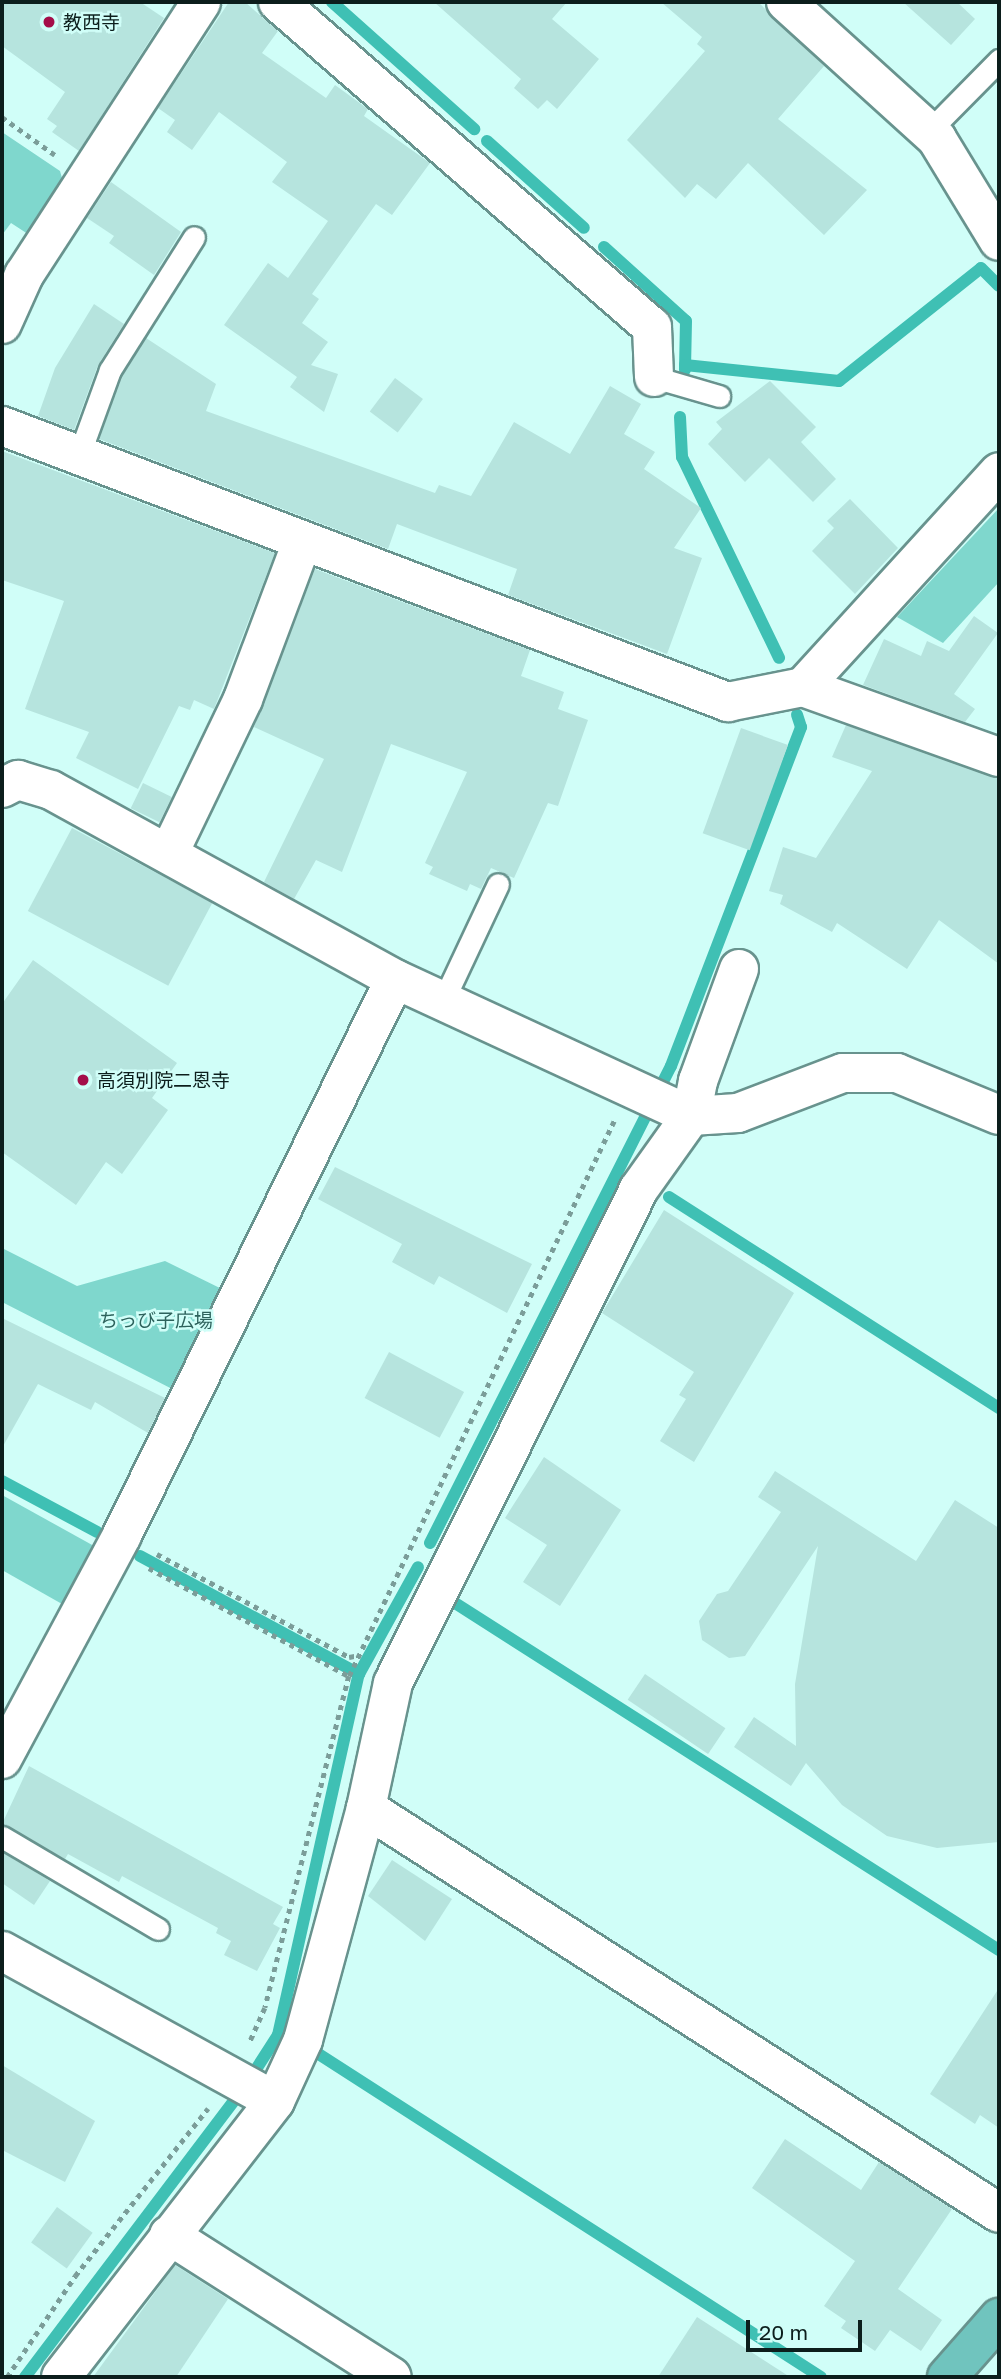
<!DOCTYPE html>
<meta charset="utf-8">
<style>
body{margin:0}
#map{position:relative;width:1001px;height:2379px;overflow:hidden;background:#d0fef8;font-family:"Golos Text","Noto Sans JP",sans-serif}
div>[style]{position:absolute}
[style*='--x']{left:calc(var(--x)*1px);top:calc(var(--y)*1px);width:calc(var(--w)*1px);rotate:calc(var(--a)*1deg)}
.green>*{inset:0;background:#7fd7cd}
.stream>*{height:12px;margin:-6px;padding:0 6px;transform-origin:6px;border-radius:6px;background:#3fc0b4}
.building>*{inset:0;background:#b6e4de;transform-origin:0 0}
.path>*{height:4.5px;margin-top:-2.25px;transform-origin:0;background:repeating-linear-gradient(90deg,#7b9d99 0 5px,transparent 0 10px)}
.roads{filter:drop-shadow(2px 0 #68938e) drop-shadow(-2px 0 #68938e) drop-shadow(0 2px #68938e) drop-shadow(0 -2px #68938e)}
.service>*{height:21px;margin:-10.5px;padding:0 10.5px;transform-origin:10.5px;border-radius:10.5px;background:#fff}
.minor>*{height:38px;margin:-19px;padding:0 19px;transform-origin:19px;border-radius:19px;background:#fff}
.primary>*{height:38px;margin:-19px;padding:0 19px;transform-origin:19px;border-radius:19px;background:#70c4be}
.dots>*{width:19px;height:19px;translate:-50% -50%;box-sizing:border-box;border:4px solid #d0fef8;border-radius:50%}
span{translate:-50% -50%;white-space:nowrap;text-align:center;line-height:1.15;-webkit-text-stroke:5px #d0fef8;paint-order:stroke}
.poi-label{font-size:19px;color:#0c1e1c}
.left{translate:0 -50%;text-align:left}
.park-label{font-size:19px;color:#2d625c}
.frame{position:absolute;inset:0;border:4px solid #0c1e1c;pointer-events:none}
.scale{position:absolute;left:746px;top:2320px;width:116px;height:32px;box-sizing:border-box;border:4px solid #0c1e1c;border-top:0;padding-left:9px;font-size:21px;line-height:24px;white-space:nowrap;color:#0c1e1c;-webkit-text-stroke:5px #d0fef8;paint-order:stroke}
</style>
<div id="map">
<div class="green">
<i style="clip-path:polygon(2px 132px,60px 171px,64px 185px,34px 238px,11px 223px,2px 235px)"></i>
<i style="clip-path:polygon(999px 508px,999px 582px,943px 643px,897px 617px)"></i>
<i style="clip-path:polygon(2px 1248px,77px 1286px,165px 1261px,230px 1293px,182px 1394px,2px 1302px)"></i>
<i style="clip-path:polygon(2px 1495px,94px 1546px,62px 1604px,2px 1570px)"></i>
</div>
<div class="stream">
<i style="--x:332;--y:2;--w:191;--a:41.8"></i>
<i style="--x:487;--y:141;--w:130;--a:41.9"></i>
<i style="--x:604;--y:247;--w:110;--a:42.1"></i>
<i style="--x:686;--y:321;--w:49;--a:91.2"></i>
<i style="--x:685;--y:365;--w:155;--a:5.9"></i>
<i style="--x:839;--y:381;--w:181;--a:-38.5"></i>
<i style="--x:981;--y:268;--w:25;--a:45"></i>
<i style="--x:680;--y:417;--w:40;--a:87.1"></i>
<i style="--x:682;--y:457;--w:223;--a:64.2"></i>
<i style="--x:669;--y:1197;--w:392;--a:32.6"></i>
<i style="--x:2;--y:1481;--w:108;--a:28.2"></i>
<i style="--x:430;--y:1543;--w:534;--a:-63.2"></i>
<i style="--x:671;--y:1066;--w:363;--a:-69"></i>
<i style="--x:801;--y:727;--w:13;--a:-108"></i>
<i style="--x:140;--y:1556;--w:249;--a:28.3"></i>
<i style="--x:455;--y:1603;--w:645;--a:32.53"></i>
<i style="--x:317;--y:2053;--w:599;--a:32.74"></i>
<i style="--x:253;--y:2074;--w:46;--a:-57.3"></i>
<i style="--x:278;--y:2035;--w:370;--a:-77.4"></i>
<i style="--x:359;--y:1674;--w:122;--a:-61.1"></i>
<i style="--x:25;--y:2377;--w:346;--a:-52.9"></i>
</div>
<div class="building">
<i style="clip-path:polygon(2px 2px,140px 2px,164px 18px,79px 151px,52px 132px,57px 126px,47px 119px,65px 92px,2px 46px)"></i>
<i style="clip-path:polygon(229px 2px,245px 2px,278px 31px,262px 53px,326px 98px,335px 85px,368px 109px,364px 116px,430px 163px,392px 215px,376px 204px,312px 294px,319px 299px,302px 323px,328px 342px,311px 365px,338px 374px,324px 412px,290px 387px,297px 377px,224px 325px,268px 263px,288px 278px,328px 221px,272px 182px,287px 162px,219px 112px,192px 150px,167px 132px,175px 120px,158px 108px)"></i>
<i style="clip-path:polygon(434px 2px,567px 2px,552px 19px,599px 59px,557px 109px,547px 100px,538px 109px,514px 88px,521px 79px)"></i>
<i style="clip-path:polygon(661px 2px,758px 2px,824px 66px,778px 119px,867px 190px,824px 235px,748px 163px,716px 199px,697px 184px,685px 198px,627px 140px,705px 51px,697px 44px,702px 37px)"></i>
<i style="clip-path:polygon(903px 2px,957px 2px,975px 19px,951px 45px)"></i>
<i style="clip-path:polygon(111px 182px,181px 232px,154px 275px,109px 243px,114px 236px,87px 218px)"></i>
<i style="clip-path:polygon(94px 304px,124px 324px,98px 365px,74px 430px,38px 416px,55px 368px)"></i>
<i style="clip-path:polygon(146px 338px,216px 384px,206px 411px,435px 493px,439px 485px,471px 496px,514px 422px,570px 454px,610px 386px,641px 404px,624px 434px,655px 452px,644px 469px,701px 508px,674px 548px,702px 558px,667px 654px,508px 595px,517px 569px,397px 524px,388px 549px,99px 439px,122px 376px)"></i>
<i style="left:395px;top:378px;width:35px;height:42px;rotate:37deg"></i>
<i style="clip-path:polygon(770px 381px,816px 427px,801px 442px,836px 479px,813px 502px,769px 458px,745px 482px,708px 444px,722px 429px,716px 422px)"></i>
<i style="clip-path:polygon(2px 451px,275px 553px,214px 709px,194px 700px,190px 710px,179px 706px,138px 789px,76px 758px,89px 732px,25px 709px,64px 601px,2px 580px)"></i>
<i style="clip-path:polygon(850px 499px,898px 548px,855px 594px,812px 551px,834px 528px,827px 521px)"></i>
<i style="clip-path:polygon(315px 569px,530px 650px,521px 676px,564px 692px,558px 709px,588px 720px,558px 806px,548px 803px,514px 878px,491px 868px,481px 889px,470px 884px,467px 891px,429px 874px,433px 867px,425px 863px,467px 772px,391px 744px,342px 872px,316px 860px,294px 899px,264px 882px,324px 759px,254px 727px)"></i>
<i style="clip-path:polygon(974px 616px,998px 633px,954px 694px,975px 709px,965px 722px,863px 685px,884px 639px,921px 656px,927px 641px,949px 651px)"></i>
<i style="clip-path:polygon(846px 725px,999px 778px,999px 964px,939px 920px,907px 969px,837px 923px,832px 932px,780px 904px,783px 895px,769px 891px,783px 847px,816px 858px,872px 771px,832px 757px)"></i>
<i style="left:741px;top:728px;width:50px;height:112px;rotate:20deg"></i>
<i style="left:143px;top:783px;width:32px;height:28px;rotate:26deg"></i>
<i style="left:72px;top:828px;width:159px;height:94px;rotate:28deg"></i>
<i style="clip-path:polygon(33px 960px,177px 1063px,152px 1098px,168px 1110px,122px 1174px,106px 1162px,76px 1205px,2px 1152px,2px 1004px)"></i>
<i style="clip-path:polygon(335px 1167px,532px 1264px,507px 1313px,439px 1276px,434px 1285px,392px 1262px,402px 1244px,318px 1199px)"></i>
<i style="clip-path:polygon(664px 1210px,794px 1293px,694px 1462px,660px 1441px,686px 1399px,679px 1395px,694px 1372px,602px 1313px)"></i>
<i style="clip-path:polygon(2px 1318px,165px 1398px,148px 1433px,95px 1402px,91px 1410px,38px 1384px,2px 1448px)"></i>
<i style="left:389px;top:1352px;width:85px;height:52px;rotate:28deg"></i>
<i style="clip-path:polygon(544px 1457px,621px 1510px,560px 1606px,523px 1582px,547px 1545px,505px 1518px)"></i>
<i style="clip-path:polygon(775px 1471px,916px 1561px,955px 1500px,999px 1528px,999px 1842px,937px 1848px,887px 1836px,842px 1805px,806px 1763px,791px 1786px,734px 1747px,754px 1717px,796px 1746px,795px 1684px,818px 1546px,745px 1656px,729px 1658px,702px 1640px,699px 1621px,717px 1594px,728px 1591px,781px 1512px,758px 1497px)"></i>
<i style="left:645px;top:1674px;width:97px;height:31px;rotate:34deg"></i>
<i style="clip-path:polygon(29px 1766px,283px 1907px,273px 1924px,280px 1928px,257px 1971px,224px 1955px,231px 1941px,216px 1933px,218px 1928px,122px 1876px,119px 1882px,68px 1854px,65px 1859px,2px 1824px)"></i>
<i style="clip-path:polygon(2px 1852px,50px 1881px,34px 1905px,2px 1883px)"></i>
<i style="clip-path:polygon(392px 1860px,452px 1899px,425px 1941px,368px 1896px)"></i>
<i style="clip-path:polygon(999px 1988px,999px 2128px,980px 2115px,975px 2124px,930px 2094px)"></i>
<i style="clip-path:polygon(2px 2065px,95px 2121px,65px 2182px,2px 2150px)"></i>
<i style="clip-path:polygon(785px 2139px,861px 2190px,879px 2162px,952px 2209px,898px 2289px,942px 2320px,921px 2351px,890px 2330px,875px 2351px,841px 2328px,846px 2321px,824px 2306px,855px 2261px,752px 2188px)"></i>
<i style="left:57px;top:2207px;width:44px;height:44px;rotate:36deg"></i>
<i style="clip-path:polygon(175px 2265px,228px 2299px,176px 2377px,93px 2377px)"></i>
<i style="clip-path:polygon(697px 2317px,790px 2377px,658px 2377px)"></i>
</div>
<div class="path">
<i style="--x:2;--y:117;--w:65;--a:35.6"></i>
<i style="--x:157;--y:1554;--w:218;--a:28.2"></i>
<i style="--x:349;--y:1657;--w:10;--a:-11"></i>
<i style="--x:149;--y:1568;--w:227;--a:28.4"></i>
<i style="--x:349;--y:1676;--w:342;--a:104.2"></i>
<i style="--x:265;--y:2008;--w:37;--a:114"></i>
<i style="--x:349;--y:1676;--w:615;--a:-64.48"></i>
<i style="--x:7;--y:2377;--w:122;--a:-56"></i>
<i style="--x:75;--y:2276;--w:214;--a:-51.6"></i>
</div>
<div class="roads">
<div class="service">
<i style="--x:929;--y:131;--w:100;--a:-45.4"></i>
<i style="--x:654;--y:377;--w:68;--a:16.3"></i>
<i style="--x:79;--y:455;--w:90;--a:-70"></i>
<i style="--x:110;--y:370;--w:157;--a:-57.7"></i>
<i style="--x:443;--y:1001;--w:129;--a:-64.8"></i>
<i style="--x:2;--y:1837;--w:181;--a:30.5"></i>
</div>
<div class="minor">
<i style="--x:278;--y:2;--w:495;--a:41"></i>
<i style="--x:652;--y:327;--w:50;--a:87.7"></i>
<i style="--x:786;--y:2;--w:204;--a:42.2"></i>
<i style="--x:937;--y:139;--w:119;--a:58.7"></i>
<i style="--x:2;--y:324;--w:54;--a:-65.8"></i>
<i style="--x:24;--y:275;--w:325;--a:-57"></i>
<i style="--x:2;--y:426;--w:777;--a:20.82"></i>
<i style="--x:728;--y:702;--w:76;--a:-11.3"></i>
<i style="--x:803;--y:687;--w:291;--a:-47.6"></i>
<i style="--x:803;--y:687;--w:208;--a:19.7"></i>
<i style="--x:2;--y:788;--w:18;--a:-27"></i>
<i style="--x:18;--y:780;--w:34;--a:17"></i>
<i style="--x:51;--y:790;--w:393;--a:28.8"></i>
<i style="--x:395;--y:979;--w:326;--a:24.8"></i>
<i style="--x:691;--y:1116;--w:47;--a:-3.7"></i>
<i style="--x:738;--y:1113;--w:112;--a:-20.9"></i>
<i style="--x:843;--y:1073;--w:54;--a:0"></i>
<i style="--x:897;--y:1073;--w:110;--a:22.4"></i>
<i style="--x:169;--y:853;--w:171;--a:-64.3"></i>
<i style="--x:243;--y:699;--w:168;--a:-69.4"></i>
<i style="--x:739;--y:969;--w:119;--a:110.1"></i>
<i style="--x:698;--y:1081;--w:36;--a:101"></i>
<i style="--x:691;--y:1116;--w:90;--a:125.5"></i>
<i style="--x:639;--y:1189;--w:552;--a:116.47"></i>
<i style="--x:393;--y:1683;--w:128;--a:102.2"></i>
<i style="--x:366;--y:1808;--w:751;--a:32.61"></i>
<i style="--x:2;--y:1759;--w:254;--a:-61.8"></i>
<i style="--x:122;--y:1535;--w:619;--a:-63.85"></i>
<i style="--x:2;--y:1951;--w:311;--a:28.8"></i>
<i style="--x:169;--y:2235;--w:264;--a:32.5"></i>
<i style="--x:61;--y:2377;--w:349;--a:-52.2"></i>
<i style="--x:275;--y:2101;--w:67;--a:-65.3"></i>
<i style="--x:303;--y:2040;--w:240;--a:-74.8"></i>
</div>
<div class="primary">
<i style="--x:947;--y:2377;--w:79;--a:-48.6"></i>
</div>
</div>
<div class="dots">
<i style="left:49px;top:22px;background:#a40f4a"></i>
<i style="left:83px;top:1080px;background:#a40f4a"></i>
</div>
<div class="poi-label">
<span class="left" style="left:63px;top:22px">教西寺</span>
<span class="left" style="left:97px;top:1080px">高須別院二恩寺</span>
</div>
<div class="park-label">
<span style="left:156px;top:1320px">ちっび子広場</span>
</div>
<div class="frame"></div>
<div class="scale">20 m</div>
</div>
